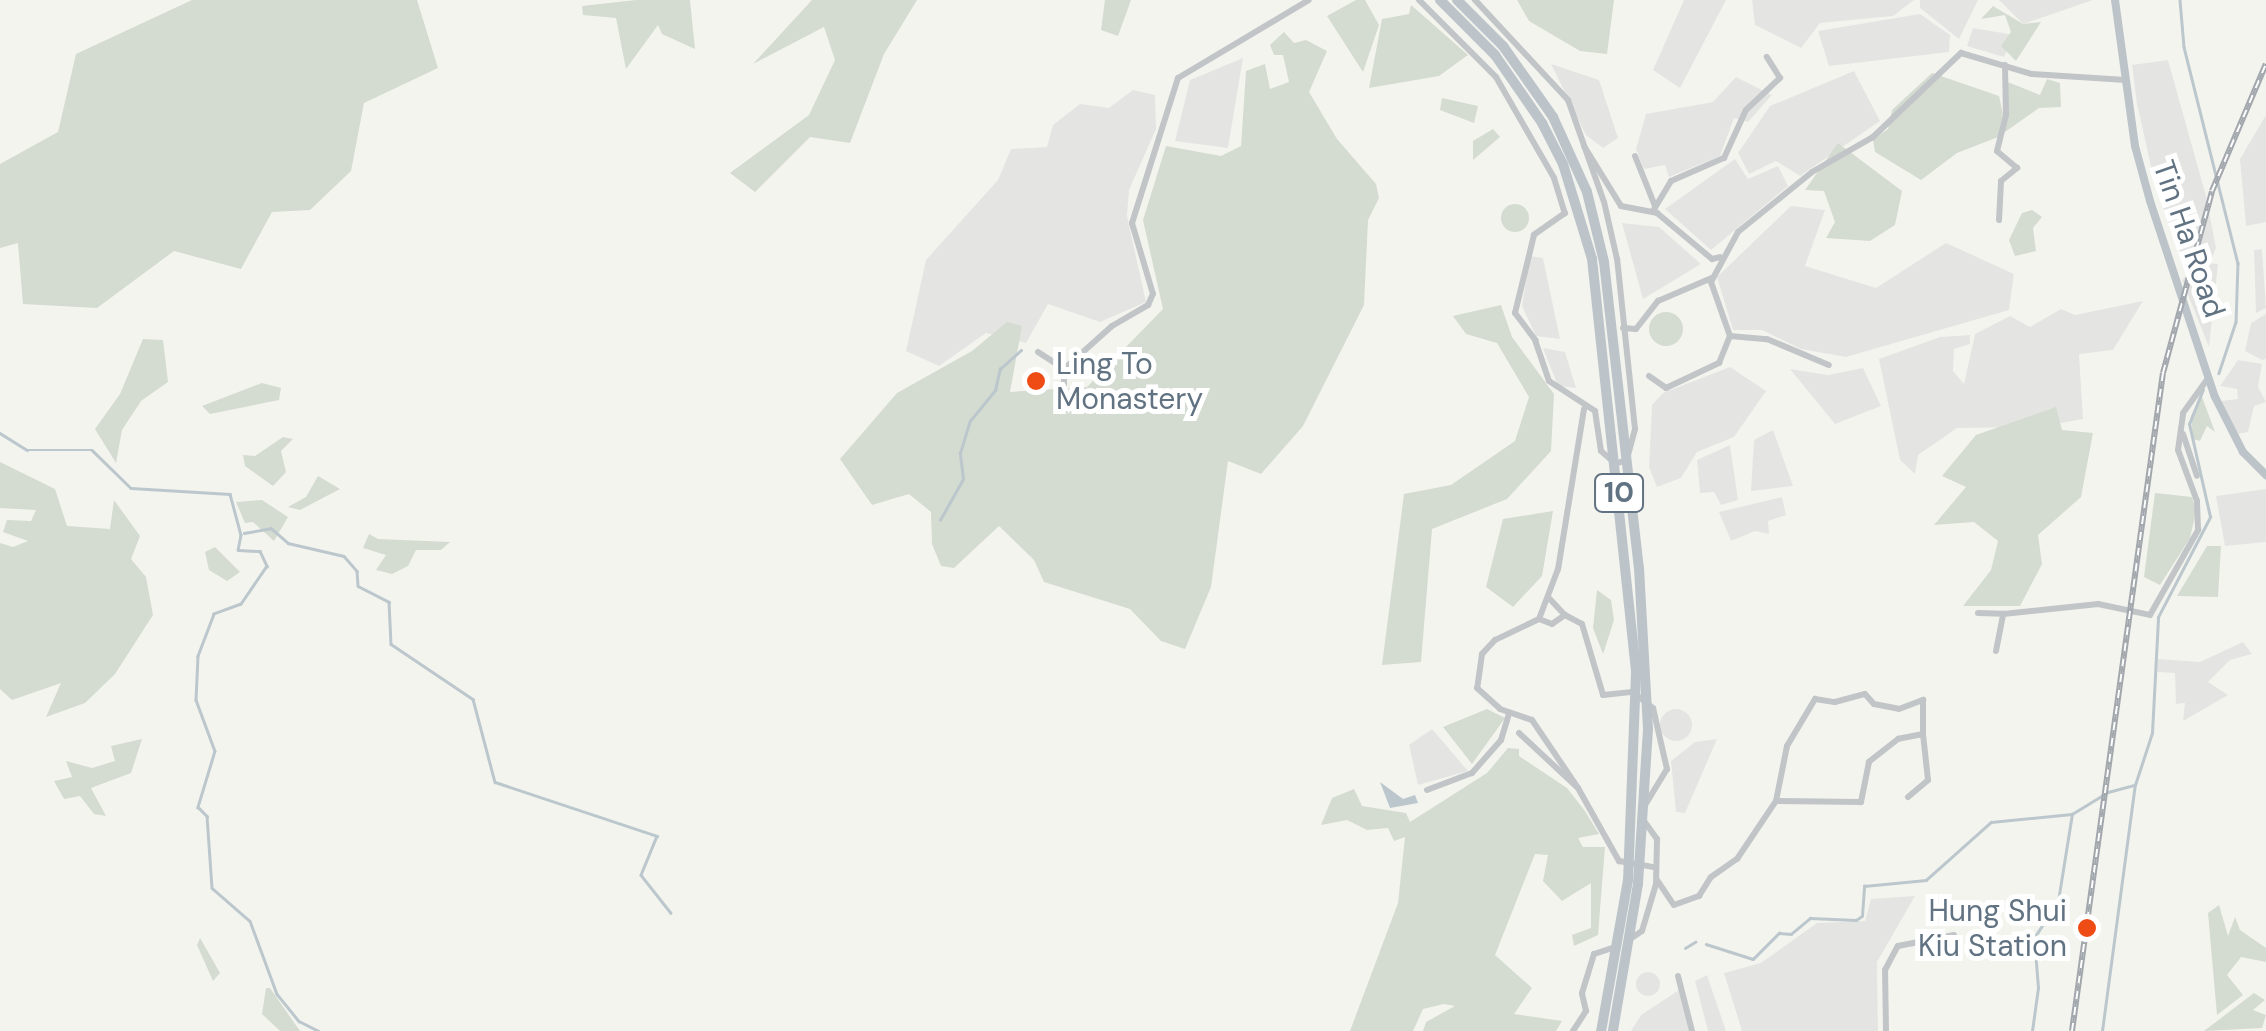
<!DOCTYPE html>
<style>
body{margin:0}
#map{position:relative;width:2266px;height:1031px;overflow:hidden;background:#f4f4ef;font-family:"DM Sans",sans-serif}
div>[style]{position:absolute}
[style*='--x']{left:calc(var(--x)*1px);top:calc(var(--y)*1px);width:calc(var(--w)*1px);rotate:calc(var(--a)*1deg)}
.built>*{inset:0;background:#e4e5e3}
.round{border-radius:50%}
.green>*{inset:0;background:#d4dbd0}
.water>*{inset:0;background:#bbc7cc}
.stream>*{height:2.5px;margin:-1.25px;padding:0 1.25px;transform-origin:1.25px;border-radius:1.25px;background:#bbc7cc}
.street>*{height:6px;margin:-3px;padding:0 3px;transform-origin:3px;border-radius:3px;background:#c1c5c8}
.secondary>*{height:8px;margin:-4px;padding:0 4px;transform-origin:4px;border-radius:4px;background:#bcc4ca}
.highway>*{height:10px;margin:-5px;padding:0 5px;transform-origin:5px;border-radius:5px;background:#bcc4ca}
.rail>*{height:6px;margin-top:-3px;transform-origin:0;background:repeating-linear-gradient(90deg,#fff 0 8px,#a1a7ad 0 16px);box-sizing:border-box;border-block:2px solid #a1a7ad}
.dots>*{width:28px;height:28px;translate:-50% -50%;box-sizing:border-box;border:5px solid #fff;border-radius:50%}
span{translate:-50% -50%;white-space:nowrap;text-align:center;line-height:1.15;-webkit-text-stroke:10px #fff;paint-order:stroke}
.shield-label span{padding:2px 8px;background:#fff;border:2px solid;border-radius:8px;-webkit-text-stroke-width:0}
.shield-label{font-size:28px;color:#617382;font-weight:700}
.street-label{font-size:30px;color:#617382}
.poi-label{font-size:30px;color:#617382}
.left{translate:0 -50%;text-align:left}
.right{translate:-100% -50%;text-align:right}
</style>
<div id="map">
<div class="built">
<i style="clip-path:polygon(1684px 0,1726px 0,1680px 88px,1653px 70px)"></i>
<i style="clip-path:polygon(1752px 0,1914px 0,1893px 16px,1820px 23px,1801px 48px,1755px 25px)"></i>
<i style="clip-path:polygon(1920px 0,1978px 0,1959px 39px,1920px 8px)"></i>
<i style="clip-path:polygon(1999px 0,2093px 0,2023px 24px)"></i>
<i style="clip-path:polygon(1920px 14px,1950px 35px,1949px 52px,1829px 66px,1818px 31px)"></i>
<i style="clip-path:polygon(1973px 28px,2014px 35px,2004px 57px,1967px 46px)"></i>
<i style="clip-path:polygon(1243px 58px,1228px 148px,1175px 141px,1190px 80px)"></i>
<i style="clip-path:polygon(2168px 60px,2206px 196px,2216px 248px,2210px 263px,2218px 264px,2209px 347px,2182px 280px,2188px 274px,2177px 242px,2180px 232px,2170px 228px,2161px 202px,2166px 199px,2155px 184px,2137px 104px,2132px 65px)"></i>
<i style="clip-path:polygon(1551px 64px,1599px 80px,1618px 138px,1603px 148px,1586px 135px)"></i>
<i style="clip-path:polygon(1854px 71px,1880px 121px,1800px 176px,1776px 161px,1749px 174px,1738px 153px,1770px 106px)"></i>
<i style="clip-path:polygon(1736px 77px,1772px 95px,1748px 122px,1734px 118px,1720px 156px,1669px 177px,1665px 165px,1644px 169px,1636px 149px,1646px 114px,1713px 102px)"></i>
<i style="clip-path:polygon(1133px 90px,1155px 95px,1156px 129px,1129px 190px,1127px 216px,1146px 302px,1100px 322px,1048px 304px,1026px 343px,986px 333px,939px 366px,906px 351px,926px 260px,998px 180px,1011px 149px,1047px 147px,1053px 125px,1080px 104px,1109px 108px)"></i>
<i style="clip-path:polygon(2266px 115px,2266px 222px,2246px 226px,2240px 159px)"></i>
<i style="clip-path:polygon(1735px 159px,1748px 179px,1778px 166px,1788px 186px,1711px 250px,1665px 209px)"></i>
<i style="clip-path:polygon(1791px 206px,1825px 210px,1805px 266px,1876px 288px,1946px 243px,2014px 274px,2009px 310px,1846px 357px,1801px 349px,1762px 330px,1733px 330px,1717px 277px)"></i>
<i style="clip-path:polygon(1622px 223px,1659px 227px,1701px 264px,1643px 299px)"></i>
<i style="clip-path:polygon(2262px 249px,2266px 308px,2256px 313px,2254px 250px)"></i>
<i style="clip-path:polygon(1530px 256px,1543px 258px,1560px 339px,1536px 336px,1522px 306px)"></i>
<i style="clip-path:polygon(2143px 301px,2113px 350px,2079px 354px,2083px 419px,2040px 427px,1957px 428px,1918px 455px,1915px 474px,1900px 460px,1879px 359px,1940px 337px,1970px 335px,1970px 344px,1954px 349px,1953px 371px,1964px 384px,1975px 334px,2010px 316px,2030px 327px,2061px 309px,2075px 315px)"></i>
<i style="clip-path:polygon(2266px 314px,2266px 359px,2262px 360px,2245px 351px,2251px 323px)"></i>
<i style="clip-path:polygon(1543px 348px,1565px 352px,1576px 388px,1558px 386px)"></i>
<i style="clip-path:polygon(2238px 360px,2262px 364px,2258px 387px,2266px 402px,2254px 406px,2248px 432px,2238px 434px,2221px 401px,2238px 399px,2237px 389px,2220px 386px)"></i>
<i style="clip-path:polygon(1730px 367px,1766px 391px,1734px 437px,1697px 452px,1681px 478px,1657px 487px,1649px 467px,1652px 405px,1663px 393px)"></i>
<i style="clip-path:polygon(1863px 368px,1881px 406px,1835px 424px,1790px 369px,1828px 375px)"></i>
<i style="clip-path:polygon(1773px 430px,1793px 486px,1751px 491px,1754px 440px)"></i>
<i style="clip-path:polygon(1730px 445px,1738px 500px,1721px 505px,1714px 492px,1700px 493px,1697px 460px)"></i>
<i style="clip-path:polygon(2266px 489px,2266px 542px,2225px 546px,2216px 496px)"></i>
<i style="clip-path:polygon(1782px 497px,1786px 515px,1768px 521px,1769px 534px,1755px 531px,1731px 541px,1719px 512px)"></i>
<i style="clip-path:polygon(2243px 642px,2252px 654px,2230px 660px,2208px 682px,2228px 695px,2183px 721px,2185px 703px,2176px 704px,2175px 673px,2157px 672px,2158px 659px,2200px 662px)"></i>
<i class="round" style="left:1660px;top:709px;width:32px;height:32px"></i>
<i style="clip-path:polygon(1432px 729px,1468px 771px,1418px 785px,1409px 745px)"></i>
<i style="clip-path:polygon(1717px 739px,1685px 813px,1676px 812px,1671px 761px,1695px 742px)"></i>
<i style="clip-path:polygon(1915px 896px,1877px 962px,1878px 1031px,1742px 1031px,1724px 973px,1761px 963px,1817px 923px,1865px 921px,1871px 899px)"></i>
<i class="round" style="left:1636px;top:972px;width:24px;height:24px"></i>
<i style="clip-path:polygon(1707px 975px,1726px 1031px,1708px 1031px,1695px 981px)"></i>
<i style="clip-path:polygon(1682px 988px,1689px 1031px,1631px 1031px,1641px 1015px)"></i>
</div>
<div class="green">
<i style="clip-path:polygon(192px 0,417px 0,438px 68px,364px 103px,351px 171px,310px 210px,272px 212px,241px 269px,174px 251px,97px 308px,23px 304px,18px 243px,0 248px,0 164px,58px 132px,76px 54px)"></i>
<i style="clip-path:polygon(636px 0,690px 0,695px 49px,662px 34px,658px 25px,626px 69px,616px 18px,583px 15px,582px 6px)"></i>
<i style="clip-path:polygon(812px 0,917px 0,884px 54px,850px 143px,810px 137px,755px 192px,730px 173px,809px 115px,835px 60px,824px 27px,753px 64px)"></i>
<i style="clip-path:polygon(1105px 0,1131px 0,1118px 36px,1101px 30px)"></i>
<i style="clip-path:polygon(1356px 0,1365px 0,1379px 25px,1363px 72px,1327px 16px)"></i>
<i style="clip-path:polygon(1517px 0,1614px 0,1607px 54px,1580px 51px,1529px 21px)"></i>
<i style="clip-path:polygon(1411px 5px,1468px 55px,1439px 76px,1369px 88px,1382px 19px,1409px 14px)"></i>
<i style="clip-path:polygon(1993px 6px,2023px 24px,2041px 22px,2016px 61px,2001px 46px,2011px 32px,2005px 15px,1981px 19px)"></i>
<i style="clip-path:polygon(1284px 32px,1294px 43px,1306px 40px,1327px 51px,1309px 92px,1337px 139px,1376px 184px,1379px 198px,1368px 220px,1364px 305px,1303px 426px,1261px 474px,1228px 461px,1211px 587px,1185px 649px,1161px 641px,1130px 609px,1044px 582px,1034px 560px,999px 526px,954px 568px,941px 566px,932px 544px,931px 512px,909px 494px,872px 505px,840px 459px,897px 393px,972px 351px,1007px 322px,1022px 326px,1010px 392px,1087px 387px,1163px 309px,1143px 220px,1166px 146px,1221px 156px,1241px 146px,1246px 71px,1265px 64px,1270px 89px,1289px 82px,1283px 55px,1274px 55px,1270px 45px)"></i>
<i style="clip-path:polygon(1932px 73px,1999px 96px,2003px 114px,1998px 137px,1957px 153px,1921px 180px,1875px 152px,1873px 140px,1888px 129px,1892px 110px)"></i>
<i style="clip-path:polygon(2047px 79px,2060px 83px,2061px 107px,2039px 108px,2005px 132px,2005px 81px,2040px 95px)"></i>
<i style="clip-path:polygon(1442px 98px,1478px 106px,1474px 123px,1440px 110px)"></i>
<i style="clip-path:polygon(1493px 129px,1500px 137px,1473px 160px,1473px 141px)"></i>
<i style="clip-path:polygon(1838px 143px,1902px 191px,1895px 225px,1870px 241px,1826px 238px,1835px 222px,1824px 191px,1805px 190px)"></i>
<i class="round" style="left:1501px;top:204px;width:28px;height:28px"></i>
<i style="clip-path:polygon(2032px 210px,2042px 217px,2033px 228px,2036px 251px,2015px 256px,2009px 240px,2022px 213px)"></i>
<i style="clip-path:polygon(1501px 305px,1512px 337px,1554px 394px,1551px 451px,1507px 499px,1432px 529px,1421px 662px,1382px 665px,1404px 494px,1451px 485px,1515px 441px,1529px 397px,1497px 343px,1466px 334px,1453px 316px)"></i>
<i class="round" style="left:1649px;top:312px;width:34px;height:34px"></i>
<i style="clip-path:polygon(143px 339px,163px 340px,168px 382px,141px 401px,122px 430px,116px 463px,95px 429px,120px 394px)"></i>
<i style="clip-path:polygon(262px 383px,281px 388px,279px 400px,210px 414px,202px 406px)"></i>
<i style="clip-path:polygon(2202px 397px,2215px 432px,2207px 426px,2200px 441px,2193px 439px,2191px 416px)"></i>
<i style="clip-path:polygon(2056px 407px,2062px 430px,2093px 433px,2081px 497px,2038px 535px,2042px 564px,2020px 606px,1963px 606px,1991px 570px,1998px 541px,1974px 522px,1934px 525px,1966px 487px,1942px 476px,1976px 435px)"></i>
<i style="clip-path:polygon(283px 437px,293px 439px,281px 451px,286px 472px,273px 486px,245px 466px,243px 455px,255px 456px)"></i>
<i style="clip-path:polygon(0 462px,55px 489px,67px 526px,110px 529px,114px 500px,140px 536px,131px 559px,146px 577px,153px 615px,115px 674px,85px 703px,46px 717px,61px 683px,12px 700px,0 689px,0 543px,13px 547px,28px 541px,3px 532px,7px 520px,31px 521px,36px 510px,0 508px)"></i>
<i style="clip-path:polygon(318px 476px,340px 489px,300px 510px,288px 507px,306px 497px)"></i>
<i style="clip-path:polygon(2155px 493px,2192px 497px,2196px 511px,2190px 538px,2160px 585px,2144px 577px)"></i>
<i style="clip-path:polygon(262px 500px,288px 517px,274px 541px,253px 522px,245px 523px,236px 502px)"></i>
<i style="clip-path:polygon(1553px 511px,1542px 576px,1513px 607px,1486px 587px,1503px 519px)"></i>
<i style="clip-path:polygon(369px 534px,378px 539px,450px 542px,441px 550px,416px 550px,408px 566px,392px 574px,376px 570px,386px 555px,363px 548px)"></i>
<i style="clip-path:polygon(2207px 546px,2221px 546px,2218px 597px,2177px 596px)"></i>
<i style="clip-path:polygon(215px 547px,240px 572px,227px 581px,209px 570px,205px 552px)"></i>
<i style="clip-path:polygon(1597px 590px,1611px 600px,1614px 620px,1603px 654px,1593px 628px)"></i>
<i style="clip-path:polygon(1487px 709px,1505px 718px,1472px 764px,1443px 727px)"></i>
<i style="clip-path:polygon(142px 739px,131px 773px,91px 788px,106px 816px,94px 814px,80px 796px,64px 799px,54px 781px,72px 777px,66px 761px,92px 768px,115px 761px,111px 746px)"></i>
<i style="clip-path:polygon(1508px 748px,1519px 749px,1519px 756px,1567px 788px,1585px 811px,1599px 834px,1578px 838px,1583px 847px,1605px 847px,1598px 935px,1574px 946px,1572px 935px,1591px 928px,1591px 883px,1562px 901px,1543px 881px,1548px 855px,1535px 854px,1495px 955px,1532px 988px,1514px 1014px,1562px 1021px,1556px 1031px,1423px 1031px,1426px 1022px,1455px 1006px,1444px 1004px,1423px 1009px,1413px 1031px,1350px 1031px,1398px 903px,1405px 837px,1394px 841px,1388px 828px,1367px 830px,1347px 820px,1321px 825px,1332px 798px,1354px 789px,1362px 806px,1406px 813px,1410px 822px,1487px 773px)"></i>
<i style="clip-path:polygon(2219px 905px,2228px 936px,2235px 917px,2240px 930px,2266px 948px,2266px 962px,2241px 957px,2227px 975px,2243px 995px,2217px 1015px,2208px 913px)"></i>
<i style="clip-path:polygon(200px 938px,220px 973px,213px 981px,197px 945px)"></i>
<i style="clip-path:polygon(266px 988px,270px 988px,300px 1031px,280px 1031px,262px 1014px)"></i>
<i style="clip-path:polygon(2254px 993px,2265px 1000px,2253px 1010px,2266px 1015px,2262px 1028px,2204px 1031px)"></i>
</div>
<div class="water">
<i style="clip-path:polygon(1380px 782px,1403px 799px,1415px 795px,1418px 803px,1390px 808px)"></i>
</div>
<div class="stream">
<i style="--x:2180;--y:0;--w:47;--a:85.1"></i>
<i style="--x:2184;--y:47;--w:223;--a:76"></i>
<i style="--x:2238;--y:263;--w:59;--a:91.9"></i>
<i style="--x:2236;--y:322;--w:54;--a:108.4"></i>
<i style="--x:0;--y:433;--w:32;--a:32"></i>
<i style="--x:27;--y:450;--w:65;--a:0"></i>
<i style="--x:92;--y:450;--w:54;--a:44.3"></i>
<i style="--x:131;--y:488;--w:99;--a:3.5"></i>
<i style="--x:230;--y:494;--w:42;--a:75"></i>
<i style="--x:241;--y:535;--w:15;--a:101"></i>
<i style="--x:238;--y:550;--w:22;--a:3"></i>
<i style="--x:260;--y:551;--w:17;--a:65"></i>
<i style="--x:267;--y:566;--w:46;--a:124.4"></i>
<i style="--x:241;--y:604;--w:29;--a:160"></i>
<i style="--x:214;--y:614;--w:45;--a:110.9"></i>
<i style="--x:198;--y:656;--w:44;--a:92.6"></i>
<i style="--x:196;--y:700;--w:54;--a:69.6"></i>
<i style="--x:215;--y:751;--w:59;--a:106.9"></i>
<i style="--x:198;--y:807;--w:13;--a:45"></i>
<i style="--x:207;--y:816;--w:72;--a:86"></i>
<i style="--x:212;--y:888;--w:50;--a:41"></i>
<i style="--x:250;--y:921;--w:78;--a:69.7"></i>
<i style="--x:277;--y:994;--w:35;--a:51"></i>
<i style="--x:299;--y:1021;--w:22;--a:27"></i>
<i style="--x:940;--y:520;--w:47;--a:-60.7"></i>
<i style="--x:963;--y:479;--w:26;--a:-97"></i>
<i style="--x:960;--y:453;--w:34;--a:-73"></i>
<i style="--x:970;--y:421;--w:40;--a:-51"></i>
<i style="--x:995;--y:390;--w:22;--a:-77"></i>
<i style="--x:1000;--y:369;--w:28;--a:-42"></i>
<i style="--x:244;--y:533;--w:27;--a:-10"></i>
<i style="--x:271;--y:528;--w:23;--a:41"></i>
<i style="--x:288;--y:543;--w:57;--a:13.1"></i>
<i style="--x:344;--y:556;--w:20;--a:49"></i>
<i style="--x:357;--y:571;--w:15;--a:86"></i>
<i style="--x:358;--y:586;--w:35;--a:27"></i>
<i style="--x:389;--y:602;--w:42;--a:87.3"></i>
<i style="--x:391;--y:644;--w:99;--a:33.9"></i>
<i style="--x:473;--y:699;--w:86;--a:75.2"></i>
<i style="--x:495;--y:782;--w:171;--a:18.4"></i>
<i style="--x:657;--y:836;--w:42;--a:112.3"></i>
<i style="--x:641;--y:875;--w:48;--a:51.7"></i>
<i style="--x:1706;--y:944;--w:49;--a:17.7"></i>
<i style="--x:1753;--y:959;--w:37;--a:-45"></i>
<i style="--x:1779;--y:933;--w:12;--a:5"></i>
<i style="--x:1791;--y:934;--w:25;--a:-40"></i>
<i style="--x:1810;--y:918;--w:46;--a:2.5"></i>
<i style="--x:1856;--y:920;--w:7;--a:-34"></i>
<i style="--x:1862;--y:916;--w:30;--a:-86"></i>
<i style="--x:1864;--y:886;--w:62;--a:-5.5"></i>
<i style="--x:1926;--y:880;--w:87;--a:-41.7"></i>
<i style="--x:1991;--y:822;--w:81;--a:-5.6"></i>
<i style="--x:2072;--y:814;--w:42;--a:-31.4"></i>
<i style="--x:2108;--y:792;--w:27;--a:-15"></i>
<i style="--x:1685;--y:948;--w:12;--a:-31"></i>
<i style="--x:2032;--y:1031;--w:43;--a:-82.1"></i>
<i style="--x:2038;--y:988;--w:50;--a:-94.6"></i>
<i style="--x:2034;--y:938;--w:44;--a:-57"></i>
<i style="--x:2058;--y:901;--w:88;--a:-80.9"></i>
<i style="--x:2102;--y:1031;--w:248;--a:-82.4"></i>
<i style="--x:2135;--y:785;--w:55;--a:-71.9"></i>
<i style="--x:2152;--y:733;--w:116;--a:-87"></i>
<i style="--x:2158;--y:617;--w:113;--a:-62.5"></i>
<i style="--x:2210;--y:517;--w:95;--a:-102.7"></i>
<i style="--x:2189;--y:424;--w:37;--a:-68"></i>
</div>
<div class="street">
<i style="--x:1419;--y:0;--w:109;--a:45"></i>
<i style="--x:1496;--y:77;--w:116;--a:60.1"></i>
<i style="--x:1554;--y:178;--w:37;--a:73"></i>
<i style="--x:1565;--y:213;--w:38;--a:145"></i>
<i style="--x:1534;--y:235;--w:80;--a:103.7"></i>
<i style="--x:1515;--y:313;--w:34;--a:53"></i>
<i style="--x:1535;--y:340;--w:43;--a:71.1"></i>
<i style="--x:1549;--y:381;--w:55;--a:33.1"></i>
<i style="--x:1595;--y:411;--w:40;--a:81.5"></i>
<i style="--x:1601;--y:451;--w:20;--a:41"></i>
<i style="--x:1616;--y:464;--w:12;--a:-24"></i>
<i style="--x:1627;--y:459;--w:31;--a:-75"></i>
<i style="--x:1635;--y:429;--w:171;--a:-96"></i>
<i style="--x:1617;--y:259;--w:58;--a:-102.8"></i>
<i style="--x:1604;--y:202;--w:108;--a:-109.4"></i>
<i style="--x:1568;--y:100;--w:137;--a:-132.9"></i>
<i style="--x:1584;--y:146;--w:70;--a:58.3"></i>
<i style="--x:1621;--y:206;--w:37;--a:11"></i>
<i style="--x:1657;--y:213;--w:72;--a:39.9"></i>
<i style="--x:1712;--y:259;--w:8;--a:-14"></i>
<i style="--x:1635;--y:156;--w:54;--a:68.2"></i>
<i style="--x:1653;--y:211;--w:35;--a:-59"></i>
<i style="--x:1671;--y:181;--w:58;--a:-23.5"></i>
<i style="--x:1724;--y:158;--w:53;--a:-65.4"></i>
<i style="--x:1746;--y:110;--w:47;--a:-43.3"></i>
<i style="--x:1780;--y:78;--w:25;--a:-122"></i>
<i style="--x:1999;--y:220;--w:39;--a:-87"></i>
<i style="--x:2001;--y:181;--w:21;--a:-39"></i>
<i style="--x:2017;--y:168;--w:26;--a:-140"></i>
<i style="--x:1997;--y:151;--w:38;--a:-76"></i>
<i style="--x:2006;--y:114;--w:49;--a:-91.2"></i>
<i style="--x:1623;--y:328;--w:13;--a:4"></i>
<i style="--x:1636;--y:329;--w:36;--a:-52"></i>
<i style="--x:1658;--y:301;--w:59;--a:-23.1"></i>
<i style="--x:1730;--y:336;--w:37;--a:5"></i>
<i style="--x:1767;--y:339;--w:67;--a:22.8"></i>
<i style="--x:1038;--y:352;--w:31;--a:33"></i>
<i style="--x:1064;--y:369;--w:64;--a:-41.9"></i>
<i style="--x:1112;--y:326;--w:42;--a:-30.3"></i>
<i style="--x:1148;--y:305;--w:12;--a:-66"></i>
<i style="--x:1153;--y:294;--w:74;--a:-106.5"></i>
<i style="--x:1132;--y:223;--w:152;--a:-72.4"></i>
<i style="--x:1178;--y:78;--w:152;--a:-30.8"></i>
<i style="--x:1649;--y:376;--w:21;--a:35"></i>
<i style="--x:1666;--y:388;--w:59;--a:-25.3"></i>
<i style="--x:1719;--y:363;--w:29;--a:-68"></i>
<i style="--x:1730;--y:336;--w:57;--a:-109.4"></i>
<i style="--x:1711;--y:282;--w:57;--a:-61.6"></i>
<i style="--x:1738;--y:232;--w:95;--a:-39"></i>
<i style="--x:1812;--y:172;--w:70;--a:-29.8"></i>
<i style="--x:1873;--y:137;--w:122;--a:-43.7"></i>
<i style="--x:1961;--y:53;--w:74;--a:16.5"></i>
<i style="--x:2032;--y:74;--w:94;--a:3.7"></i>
<i style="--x:1064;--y:385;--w:16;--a:-90"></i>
<i style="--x:1584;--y:409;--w:162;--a:99.2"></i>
<i style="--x:1558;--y:569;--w:53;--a:110.8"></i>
<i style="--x:1539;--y:619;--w:14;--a:21"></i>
<i style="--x:1552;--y:624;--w:16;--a:-35"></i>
<i style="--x:1565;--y:615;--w:19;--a:28"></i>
<i style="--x:1582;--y:624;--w:74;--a:73.5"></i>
<i style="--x:1603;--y:695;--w:30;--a:-6"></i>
<i style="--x:1633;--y:692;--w:26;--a:39"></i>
<i style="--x:1653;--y:708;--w:63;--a:77.1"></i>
<i style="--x:1667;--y:769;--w:42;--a:121.4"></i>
<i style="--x:2183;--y:434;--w:44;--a:71.6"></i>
<i style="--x:1548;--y:597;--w:25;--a:47"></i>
<i style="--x:1978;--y:613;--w:25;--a:2"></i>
<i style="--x:1539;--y:619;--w:49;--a:154.5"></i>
<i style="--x:1495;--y:640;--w:19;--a:133"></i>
<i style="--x:1482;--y:654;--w:34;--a:98"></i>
<i style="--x:1477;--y:688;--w:31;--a:42"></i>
<i style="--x:1500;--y:709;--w:34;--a:19"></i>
<i style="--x:1532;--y:720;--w:82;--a:55.9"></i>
<i style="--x:1996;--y:651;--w:38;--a:-79"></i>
<i style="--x:2003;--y:614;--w:96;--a:-6"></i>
<i style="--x:2098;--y:604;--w:53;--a:11.9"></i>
<i style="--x:2150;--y:615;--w:98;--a:-60.5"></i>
<i style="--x:2198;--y:530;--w:29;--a:-92"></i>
<i style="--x:2197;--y:501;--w:54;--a:-110.4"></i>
<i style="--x:2178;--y:450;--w:37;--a:-82"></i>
<i style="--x:2183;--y:413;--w:44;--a:-54.2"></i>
<i style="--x:1519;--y:733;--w:81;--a:43"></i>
<i style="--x:1578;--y:788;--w:84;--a:60.7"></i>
<i style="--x:1619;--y:861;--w:34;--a:10"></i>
<i style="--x:1427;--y:790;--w:48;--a:-20.7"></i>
<i style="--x:1472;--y:773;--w:44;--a:-48.7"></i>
<i style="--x:1501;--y:740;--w:28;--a:-73"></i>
<i style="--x:1908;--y:797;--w:26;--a:-40"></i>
<i style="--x:1928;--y:780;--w:46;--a:-96.2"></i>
<i style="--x:1657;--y:880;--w:30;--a:56"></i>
<i style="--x:1674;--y:905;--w:27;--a:-20"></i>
<i style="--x:1699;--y:896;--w:22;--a:-58"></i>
<i style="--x:1711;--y:877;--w:32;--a:-35"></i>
<i style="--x:1737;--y:859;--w:70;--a:-56.1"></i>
<i style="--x:1776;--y:801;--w:56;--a:-78.7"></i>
<i style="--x:1787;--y:746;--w:55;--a:-59.2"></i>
<i style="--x:1815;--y:699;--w:20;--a:9"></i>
<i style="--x:1835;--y:702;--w:31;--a:-15"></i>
<i style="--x:1865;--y:694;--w:13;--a:48"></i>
<i style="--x:1874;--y:704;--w:25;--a:11"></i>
<i style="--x:1899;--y:709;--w:26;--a:-21"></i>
<i style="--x:1923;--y:700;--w:34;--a:90"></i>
<i style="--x:1923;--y:734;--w:25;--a:169"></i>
<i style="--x:1898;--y:739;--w:37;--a:142"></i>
<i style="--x:1869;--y:762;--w:41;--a:101.3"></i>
<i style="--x:1861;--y:802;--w:85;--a:-179.3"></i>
<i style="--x:1630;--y:939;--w:14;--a:-34"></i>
<i style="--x:1642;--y:931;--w:49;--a:-73.4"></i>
<i style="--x:1656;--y:884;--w:45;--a:-88.7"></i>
<i style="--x:1657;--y:839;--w:24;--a:-126"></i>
<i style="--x:1678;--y:976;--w:57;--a:75.7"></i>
<i style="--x:1573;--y:1031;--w:24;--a:-57"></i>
<i style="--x:1586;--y:1011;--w:18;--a:-103"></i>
<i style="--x:1582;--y:993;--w:41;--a:-72.9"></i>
<i style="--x:1594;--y:954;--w:22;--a:-18"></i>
<i style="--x:1886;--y:1031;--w:61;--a:-90.9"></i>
<i style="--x:1885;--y:970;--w:27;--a:-62"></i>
<i style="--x:1898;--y:946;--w:57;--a:-11.1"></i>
</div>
<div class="secondary">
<i style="--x:2115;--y:0;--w:147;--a:82.2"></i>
<i style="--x:2135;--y:146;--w:57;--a:74.7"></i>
<i style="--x:2150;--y:201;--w:206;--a:71.7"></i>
<i style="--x:2215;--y:397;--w:62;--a:63"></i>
<i style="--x:2243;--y:452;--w:33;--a:45"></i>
</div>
<div class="highway">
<i style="--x:1440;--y:0;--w:78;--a:45"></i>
<i style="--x:1495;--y:55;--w:83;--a:55.3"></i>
<i style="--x:1542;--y:123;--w:46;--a:62.9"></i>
<i style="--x:1563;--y:164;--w:99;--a:73"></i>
<i style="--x:1592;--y:259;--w:416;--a:83.9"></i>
<i style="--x:1636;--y:673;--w:207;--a:92.2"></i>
<i style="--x:1628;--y:880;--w:153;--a:100.1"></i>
<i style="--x:1457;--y:0;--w:65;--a:45"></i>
<i style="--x:1503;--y:46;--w:87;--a:54.8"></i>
<i style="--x:1553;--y:117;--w:82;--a:65.6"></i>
<i style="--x:1587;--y:192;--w:72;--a:76.3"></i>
<i style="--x:1604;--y:262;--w:308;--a:83.5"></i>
<i style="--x:1639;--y:568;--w:161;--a:86.8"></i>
<i style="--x:1648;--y:729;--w:155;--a:93.7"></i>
<i style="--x:1638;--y:884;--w:149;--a:99.7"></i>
</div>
<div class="rail">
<i style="--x:2072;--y:1031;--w:664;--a:-82.13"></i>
<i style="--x:2163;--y:373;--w:188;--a:-74.9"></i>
<i style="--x:2212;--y:191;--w:138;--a:-67"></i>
</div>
<div class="dots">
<i style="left:1036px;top:381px;background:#ee4b15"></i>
<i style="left:2087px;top:928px;background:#ee4b15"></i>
</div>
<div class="shield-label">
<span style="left:1619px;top:493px">10</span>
</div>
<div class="street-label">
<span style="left:2189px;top:239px;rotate:71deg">Tin Ha Road</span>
</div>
<div class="poi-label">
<span class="left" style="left:1056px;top:381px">Ling To<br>Monastery</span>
<span class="right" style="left:2067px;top:928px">Hung Shui<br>Kiu Station</span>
</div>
</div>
